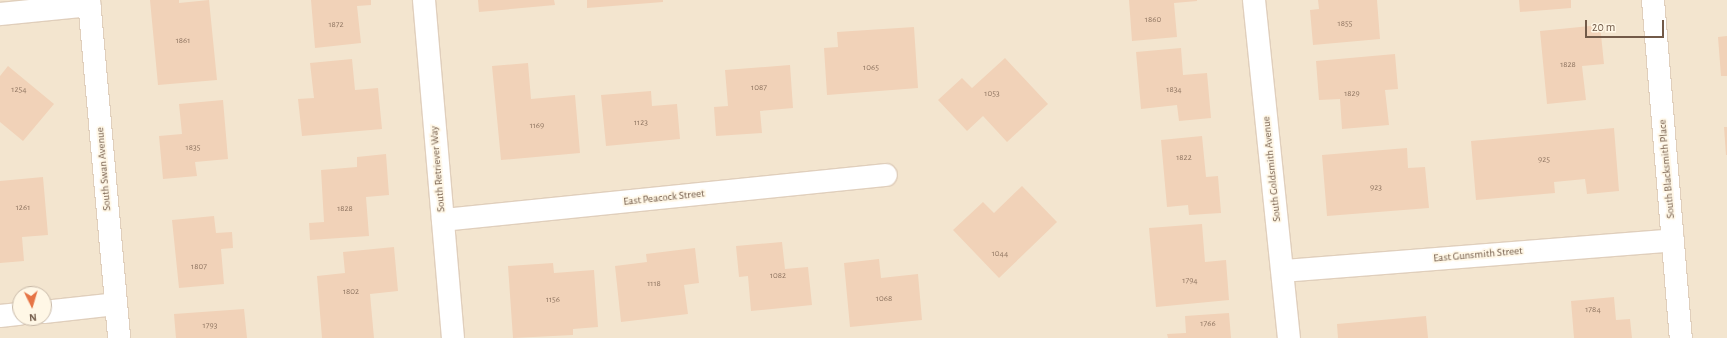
<!DOCTYPE html>
<style>
body{margin:0}
#map{position:relative;width:1727px;height:338px;overflow:hidden;background:#fcf3e0;font-family:"Alegreya Sans",sans-serif}
div>[style]{position:absolute}
[style*='--x']{left:calc(var(--x)*1px);top:calc(var(--y)*1px);width:calc(var(--w)*1px);rotate:calc(var(--a)*1deg)}
.residential>*{inset:0;background:#f3e5cf}
.building>*{inset:0;background:#f1d2b8}
.roads{filter:drop-shadow(1px 0 #e0cfbc) drop-shadow(-1px 0 #e0cfbc) drop-shadow(0 1px #e0cfbc) drop-shadow(0 -1px #e0cfbc)}
.street>*{height:22px;margin:-11px;padding:0 11px;transform-origin:11px;border-radius:11px;background:#fff}
span{translate:-50% -50%;white-space:nowrap;text-align:center;line-height:1.15;-webkit-text-stroke:3.5px #fff7e6;paint-order:stroke}
.number-label{font-size:9px;color:#927864}
.number-label span{-webkit-text-stroke-width:0}
.street-label{font-size:11px;color:#725a48}
.north{position:absolute;left:12px;top:286px;width:40px;height:40px;box-sizing:border-box;background:#fff7e6;border:1px solid #c7b8a7;border-radius:50%;rotate:175deg;font-size:11px;font-weight:700;line-height:16px;text-align:center;color:#725a48}
.north::after{content:'';display:block;margin:auto;width:14px;height:18px;background:#e67445;clip-path:polygon(50% 0,100% 100%,50% 72%,0 100%)}
.scale{position:absolute;left:1585px;top:20px;width:79px;height:18px;box-sizing:border-box;border:2px solid #725a48;border-top:0;padding-left:5px;font-size:12px;line-height:14px;white-space:nowrap;color:#725a48;-webkit-text-stroke:3px #fff7e6;paint-order:stroke}
</style>
<div id="map">
<div class="residential">
<i style="clip-path:polygon(evenodd,0 0,1727px 0,1727px 338px,0 338px,0 0,20px 294px,44px 294px,44px 318px,20px 318px,20px 294px)"></i>
</div>
<div class="building">
<i style="clip-path:polygon(150px 0,179px 0,179px 3px,209px 0,217px 80px,158px 85px)"></i>
<i style="clip-path:polygon(311px 0,371px 0,371px 5px,357px 6px,361px 43px,315px 48px)"></i>
<i style="clip-path:polygon(478px 0,554px 0,555px 5px,479px 12px)"></i>
<i style="clip-path:polygon(587px 0,663px 0,663px 2px,587px 8px)"></i>
<i style="clip-path:polygon(1129px 0,1197px 0,1197px 1px,1174px 3px,1177px 37px,1132px 41px)"></i>
<i style="clip-path:polygon(1318px 0,1377px 0,1380px 39px,1313px 45px,1310px 10px,1319px 9px)"></i>
<i style="clip-path:polygon(1519px 0,1571px 0,1571px 8px,1520px 12px)"></i>
<i style="clip-path:polygon(1600px 25px,1604px 64px,1582px 66px,1586px 100px,1547px 104px,1540px 31px)"></i>
<i style="clip-path:polygon(914px 27px,918px 88px,827px 95px,824px 48px,838px 47px,837px 32px)"></i>
<i style="clip-path:polygon(1727px 36px,1727px 76px,1721px 76px,1718px 37px)"></i>
<i style="clip-path:polygon(1181px 48px,1183px 75px,1207px 73px,1211px 118px,1179px 121px,1177px 105px,1141px 109px,1136px 52px)"></i>
<i style="clip-path:polygon(1395px 54px,1398px 89px,1385px 90px,1389px 125px,1342px 129px,1340px 99px,1319px 100px,1316px 61px)"></i>
<i style="clip-path:polygon(1005px 58px,1048px 104px,1007px 142px,983px 116px,967px 131px,938px 100px,962px 78px,972px 88px)"></i>
<i style="clip-path:polygon(352px 59px,355px 90px,378px 88px,382px 129px,302px 136px,298px 99px,314px 98px,310px 63px)"></i>
<i style="clip-path:polygon(528px 63px,531px 99px,575px 95px,580px 153px,501px 160px,492px 66px)"></i>
<i style="clip-path:polygon(790px 65px,793px 108px,760px 111px,762px 133px,716px 136px,714px 107px,728px 106px,725px 70px)"></i>
<i style="clip-path:polygon(8px 66px,54px 104px,23px 141px,0 122px,0 76px)"></i>
<i style="clip-path:polygon(651px 91px,652px 106px,677px 104px,680px 139px,606px 146px,601px 95px)"></i>
<i style="clip-path:polygon(223px 100px,228px 159px,195px 162px,197px 176px,163px 179px,159px 136px,182px 134px,179px 104px)"></i>
<i style="clip-path:polygon(1724px 127px,1727px 127px,1727px 155px,1726px 155px)"></i>
<i style="clip-path:polygon(1614px 128px,1619px 191px,1587px 194px,1585px 179px,1554px 182px,1555px 193px,1476px 200px,1471px 141px)"></i>
<i style="clip-path:polygon(1202px 136px,1206px 177px,1218px 176px,1221px 213px,1189px 215px,1188px 205px,1167px 207px,1161px 140px)"></i>
<i style="clip-path:polygon(1407px 148px,1408px 168px,1425px 167px,1429px 208px,1327px 216px,1322px 155px)"></i>
<i style="clip-path:polygon(386px 154px,389px 195px,366px 197px,369px 236px,310px 240px,309px 223px,324px 222px,321px 170px,357px 167px,357px 157px)"></i>
<i style="clip-path:polygon(43px 177px,48px 235px,22px 237px,24px 261px,0 263px,0 181px)"></i>
<i style="clip-path:polygon(1022px 186px,1057px 222px,999px 278px,953px 230px,983px 202px,994px 213px)"></i>
<i style="clip-path:polygon(214px 216px,216px 233px,232px 232px,233px 248px,221px 249px,224px 284px,179px 288px,172px 220px)"></i>
<i style="clip-path:polygon(1202px 224px,1205px 262px,1226px 260px,1229px 300px,1156px 307px,1149px 228px)"></i>
<i style="clip-path:polygon(782px 242px,785px 269px,808px 267px,812px 305px,751px 311px,748px 276px,739px 277px,736px 246px)"></i>
<i style="clip-path:polygon(394px 247px,398px 291px,370px 294px,374px 338px,322px 338px,317px 276px,345px 273px,343px 252px)"></i>
<i style="clip-path:polygon(695px 248px,699px 283px,684px 285px,688px 314px,621px 322px,615px 266px,647px 262px,646px 254px)"></i>
<i style="clip-path:polygon(879px 259px,881px 278px,918px 274px,922px 320px,850px 327px,844px 263px)"></i>
<i style="clip-path:polygon(553px 263px,554px 273px,594px 270px,598px 327px,573px 329px,573px 335px,513px 338px,508px 266px)"></i>
<i style="clip-path:polygon(1614px 297px,1616px 320px,1630px 319px,1632px 338px,1574px 338px,1571px 301px)"></i>
<i style="clip-path:polygon(244px 309px,247px 338px,176px 338px,174px 314px)"></i>
<i style="clip-path:polygon(1229px 313px,1231px 338px,1168px 338px,1167px 334px,1186px 333px,1185px 316px)"></i>
<i style="clip-path:polygon(1426px 316px,1428px 338px,1338px 338px,1337px 324px)"></i>
</div>
<div class="roads">
<div class="street">
<i style="--x:89;--y:0;--w:339;--a:84.9"></i>
<i style="--x:424;--y:0;--w:339;--a:85.1"></i>
<i style="--x:1254;--y:0;--w:340;--a:84.1"></i>
<i style="--x:1653;--y:0;--w:339;--a:85.3"></i>
<i style="--x:0;--y:14;--w:90;--a:-5.7"></i>
<i style="--x:443;--y:220;--w:445;--a:-5.8"></i>
<i style="--x:1283;--y:271;--w:391;--a:-4.5"></i>
<i style="--x:44;--y:312;--w:72;--a:-6.3"></i>
<i style="--x:0;--y:316;--w:20;--a:-6"></i>
</div>
</div>
<div class="number-label">
<span style="left:1153px;top:20px">1860</span>
<span style="left:1345px;top:24px">1855</span>
<span style="left:336px;top:25px">1872</span>
<span style="left:183px;top:41px">1861</span>
<span style="left:1568px;top:65px">1828</span>
<span style="left:871px;top:68px">1065</span>
<span style="left:759px;top:88px">1087</span>
<span style="left:19px;top:90px">1254</span>
<span style="left:1174px;top:90px">1834</span>
<span style="left:992px;top:94px">1053</span>
<span style="left:1352px;top:94px">1829</span>
<span style="left:641px;top:123px">1123</span>
<span style="left:537px;top:126px">1169</span>
<span style="left:193px;top:148px">1835</span>
<span style="left:1184px;top:158px">1822</span>
<span style="left:1544px;top:160px">925</span>
<span style="left:1376px;top:188px">923</span>
<span style="left:23px;top:208px">1261</span>
<span style="left:345px;top:209px">1828</span>
<span style="left:1000px;top:254px">1044</span>
<span style="left:199px;top:267px">1807</span>
<span style="left:778px;top:276px">1082</span>
<span style="left:1190px;top:281px">1794</span>
<span style="left:654px;top:284px">1118</span>
<span style="left:351px;top:292px">1802</span>
<span style="left:884px;top:299px">1068</span>
<span style="left:553px;top:300px">1156</span>
<span style="left:1593px;top:310px">1784</span>
<span style="left:1208px;top:324px">1766</span>
<span style="left:210px;top:326px">1793</span>
</div>
<div class="street-label">
<span style="left:104px;top:169px;rotate:-95deg">South Swan Avenue</span>
<span style="left:438px;top:169px;rotate:-95deg">South Retriever Way</span>
<span style="left:1272px;top:169px;rotate:-96deg">South Goldsmith Avenue</span>
<span style="left:1667px;top:169px;rotate:-95deg">South Blacksmith Place</span>
<span style="left:664px;top:198px;rotate:-6deg">East Peacock Street</span>
<span style="left:1478px;top:255px;rotate:-5deg">East Gunsmith Street</span>
</div>
<div class="north">N</div>
<div class="scale">20 m</div>
</div>
